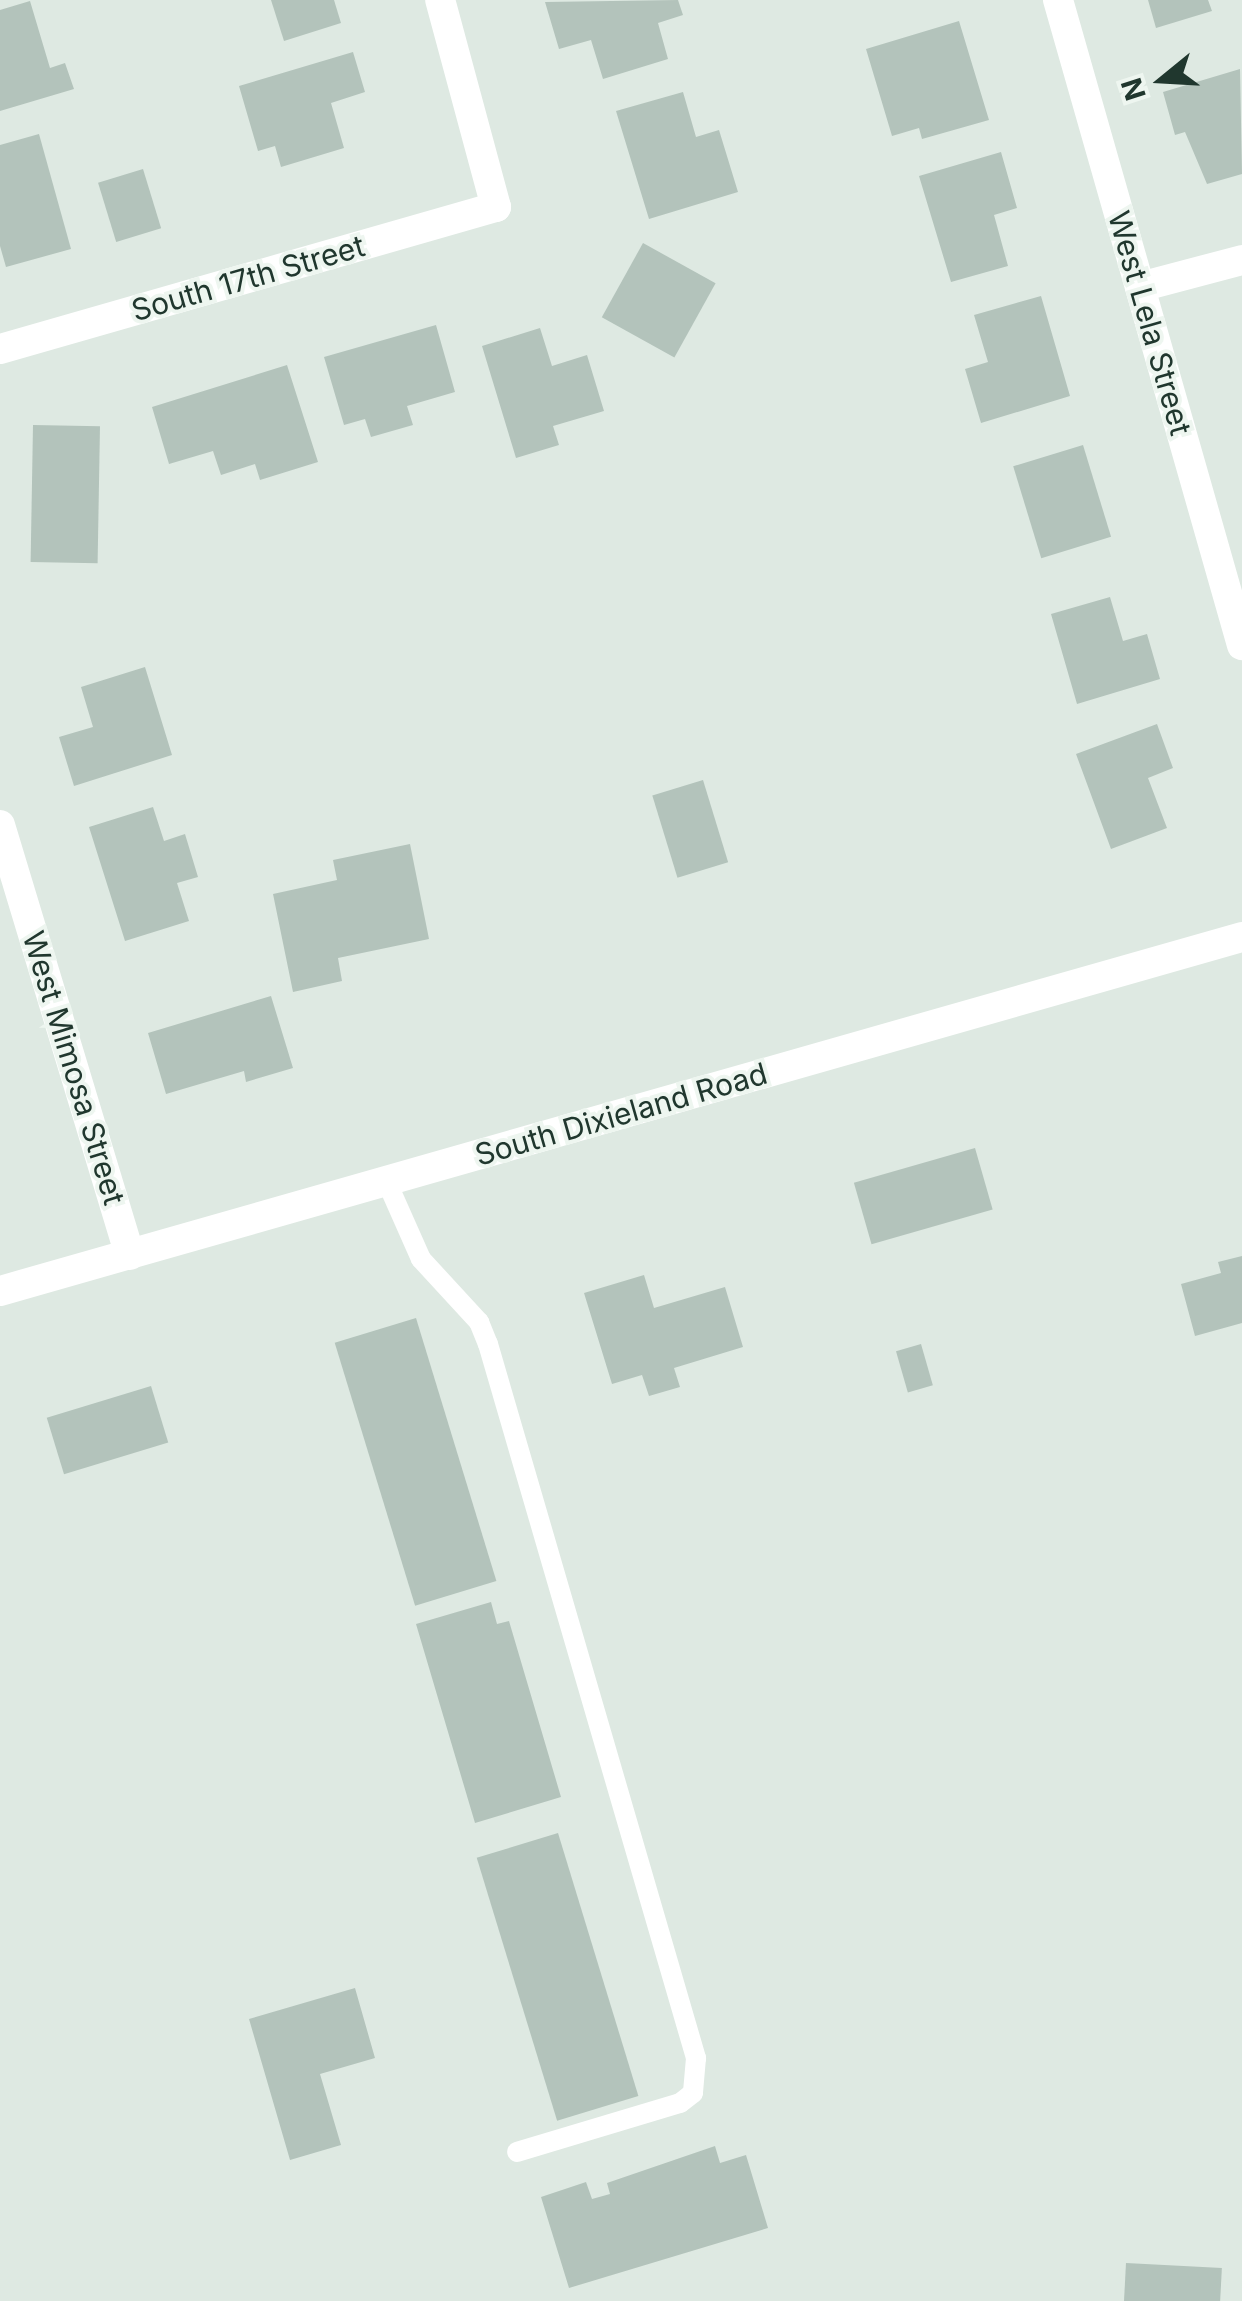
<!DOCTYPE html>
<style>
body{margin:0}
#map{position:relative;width:1242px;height:2301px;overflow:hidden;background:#dee9e2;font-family:Inter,sans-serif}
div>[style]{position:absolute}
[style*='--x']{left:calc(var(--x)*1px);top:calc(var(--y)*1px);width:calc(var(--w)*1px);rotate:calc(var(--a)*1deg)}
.building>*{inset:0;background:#b3c3bb;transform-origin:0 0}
.service>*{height:20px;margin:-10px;padding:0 10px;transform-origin:10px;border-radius:10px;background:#fff}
.minor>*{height:30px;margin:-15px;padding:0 15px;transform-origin:15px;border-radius:15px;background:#fff}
.secondary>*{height:30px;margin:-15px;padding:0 15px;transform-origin:15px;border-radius:15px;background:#fff}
span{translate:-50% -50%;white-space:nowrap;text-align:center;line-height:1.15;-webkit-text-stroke:8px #eef6f0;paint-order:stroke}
.street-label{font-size:30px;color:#20372e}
.north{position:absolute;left:1112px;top:30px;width:100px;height:100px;-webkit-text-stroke:8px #eef6f0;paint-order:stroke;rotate:252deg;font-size:28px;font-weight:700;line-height:40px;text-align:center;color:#20372e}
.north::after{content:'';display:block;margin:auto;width:35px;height:45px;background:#20372e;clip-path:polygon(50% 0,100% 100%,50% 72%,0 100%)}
</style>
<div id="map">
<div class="building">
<i style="clip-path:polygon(271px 0,334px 0,341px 23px,284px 41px)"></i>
<i style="clip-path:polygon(678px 0,683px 15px,658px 23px,668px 59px,603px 79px,591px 40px,559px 49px,545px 2px)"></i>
<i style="clip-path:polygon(1148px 0,1208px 0,1212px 11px,1156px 28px)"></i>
<i style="clip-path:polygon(30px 1px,50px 68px,65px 63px,74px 89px,0 111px,0 10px)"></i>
<i style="clip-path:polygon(959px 21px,989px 120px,922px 139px,919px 128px,892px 136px,866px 49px)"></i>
<i style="clip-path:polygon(353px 52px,365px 92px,331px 103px,344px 148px,281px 167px,275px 146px,258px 151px,239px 86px)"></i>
<i style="clip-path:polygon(1240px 69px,1242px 174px,1207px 184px,1185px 132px,1175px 135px,1163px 92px)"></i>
<i style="clip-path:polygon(683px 92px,696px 137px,719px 130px,738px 192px,649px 219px,616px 111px)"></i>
<i style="clip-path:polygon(39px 134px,71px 249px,6px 267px,0 246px,0 145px)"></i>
<i style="clip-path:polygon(1001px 152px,1017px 208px,994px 215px,1008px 266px,951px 282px,919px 176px)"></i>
<i style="left:143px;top:169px;width:62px;height:47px;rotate:73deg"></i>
<i style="left:643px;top:243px;width:83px;height:85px;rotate:29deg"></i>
<i style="clip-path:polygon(1041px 296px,1070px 396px,981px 423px,965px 369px,988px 362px,974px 315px)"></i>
<i style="clip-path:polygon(436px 325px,455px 392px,407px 406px,413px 425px,371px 437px,365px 419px,344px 425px,324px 357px)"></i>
<i style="clip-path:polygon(540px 328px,552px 366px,587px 355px,604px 411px,553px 426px,559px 445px,516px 458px,482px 346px)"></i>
<i style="clip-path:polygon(287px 365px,318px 462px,260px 480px,255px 464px,221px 475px,213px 451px,169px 464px,152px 407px)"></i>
<i style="left:33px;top:425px;width:67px;height:137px;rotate:1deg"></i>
<i style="left:1083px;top:445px;width:96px;height:73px;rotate:73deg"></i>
<i style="clip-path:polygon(1110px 597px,1123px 641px,1147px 634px,1160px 679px,1077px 704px,1051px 614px)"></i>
<i style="clip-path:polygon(145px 667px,172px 755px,74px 786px,59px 737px,93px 727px,81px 687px)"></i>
<i style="clip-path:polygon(1157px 724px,1173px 768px,1148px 778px,1167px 828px,1111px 849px,1076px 754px)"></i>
<i style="left:703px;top:780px;width:86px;height:53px;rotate:73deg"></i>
<i style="clip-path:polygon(153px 807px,164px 841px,185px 834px,198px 877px,177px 883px,189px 921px,125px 941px,89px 827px)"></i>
<i style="clip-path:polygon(410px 844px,429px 939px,338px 958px,342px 981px,293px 992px,273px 894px,337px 880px,333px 860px)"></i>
<i style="clip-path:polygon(271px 996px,293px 1068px,246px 1082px,244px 1071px,166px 1094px,148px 1033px)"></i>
<i style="left:975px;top:1148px;width:64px;height:126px;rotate:74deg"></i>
<i style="clip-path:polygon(1242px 1256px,1242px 1323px,1195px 1336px,1181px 1284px,1221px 1273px,1218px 1262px)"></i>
<i style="clip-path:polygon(644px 1275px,654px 1308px,725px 1287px,743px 1347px,674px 1368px,680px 1387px,649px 1396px,642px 1375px,612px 1384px,584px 1293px)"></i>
<i style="left:416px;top:1318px;width:275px;height:85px;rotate:73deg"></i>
<i style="left:921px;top:1344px;width:43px;height:26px;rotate:74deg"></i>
<i style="left:151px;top:1386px;width:59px;height:109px;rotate:73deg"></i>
<i style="clip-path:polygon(491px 1602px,497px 1624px,509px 1621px,561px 1797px,475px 1823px,416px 1624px)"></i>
<i style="left:558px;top:1833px;width:275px;height:85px;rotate:73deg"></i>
<i style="clip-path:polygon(355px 1988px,375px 2058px,320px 2074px,341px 2145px,290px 2160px,249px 2019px)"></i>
<i style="clip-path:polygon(715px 2146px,720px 2163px,746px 2155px,768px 2228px,569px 2288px,541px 2197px,586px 2182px,592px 2199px,610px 2194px,607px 2183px)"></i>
<i style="left:1126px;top:2263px;width:96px;height:38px;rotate:3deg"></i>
</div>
<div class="service">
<i style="--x:386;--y:1180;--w:86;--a:66.1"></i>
<i style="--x:421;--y:1259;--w:86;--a:47.4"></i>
<i style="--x:479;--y:1322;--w:24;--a:68"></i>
<i style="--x:488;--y:1344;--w:744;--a:73.76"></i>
<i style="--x:696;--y:2058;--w:35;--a:95"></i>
<i style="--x:693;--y:2093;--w:16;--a:142"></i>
<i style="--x:680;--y:2103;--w:170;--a:163.3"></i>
</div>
<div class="minor">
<i style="--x:1058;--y:0;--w:671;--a:74.08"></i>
<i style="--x:1140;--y:287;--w:106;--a:-14.8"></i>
<i style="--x:0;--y:349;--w:516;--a:-15.98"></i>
<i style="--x:496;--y:207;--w:214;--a:-105.1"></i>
<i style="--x:0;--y:825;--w:449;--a:73.2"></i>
</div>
<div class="secondary">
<i style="--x:0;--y:1291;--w:1291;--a:-15.91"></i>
</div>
<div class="street-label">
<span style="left:248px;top:278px;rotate:-16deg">South 17th Street</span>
<span style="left:1150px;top:323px;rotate:74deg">West Lela Street</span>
<span style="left:74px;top:1068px;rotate:73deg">West Mimosa Street</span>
<span style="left:621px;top:1114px;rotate:-16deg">South Dixieland Road</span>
</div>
<div class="north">N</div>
</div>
